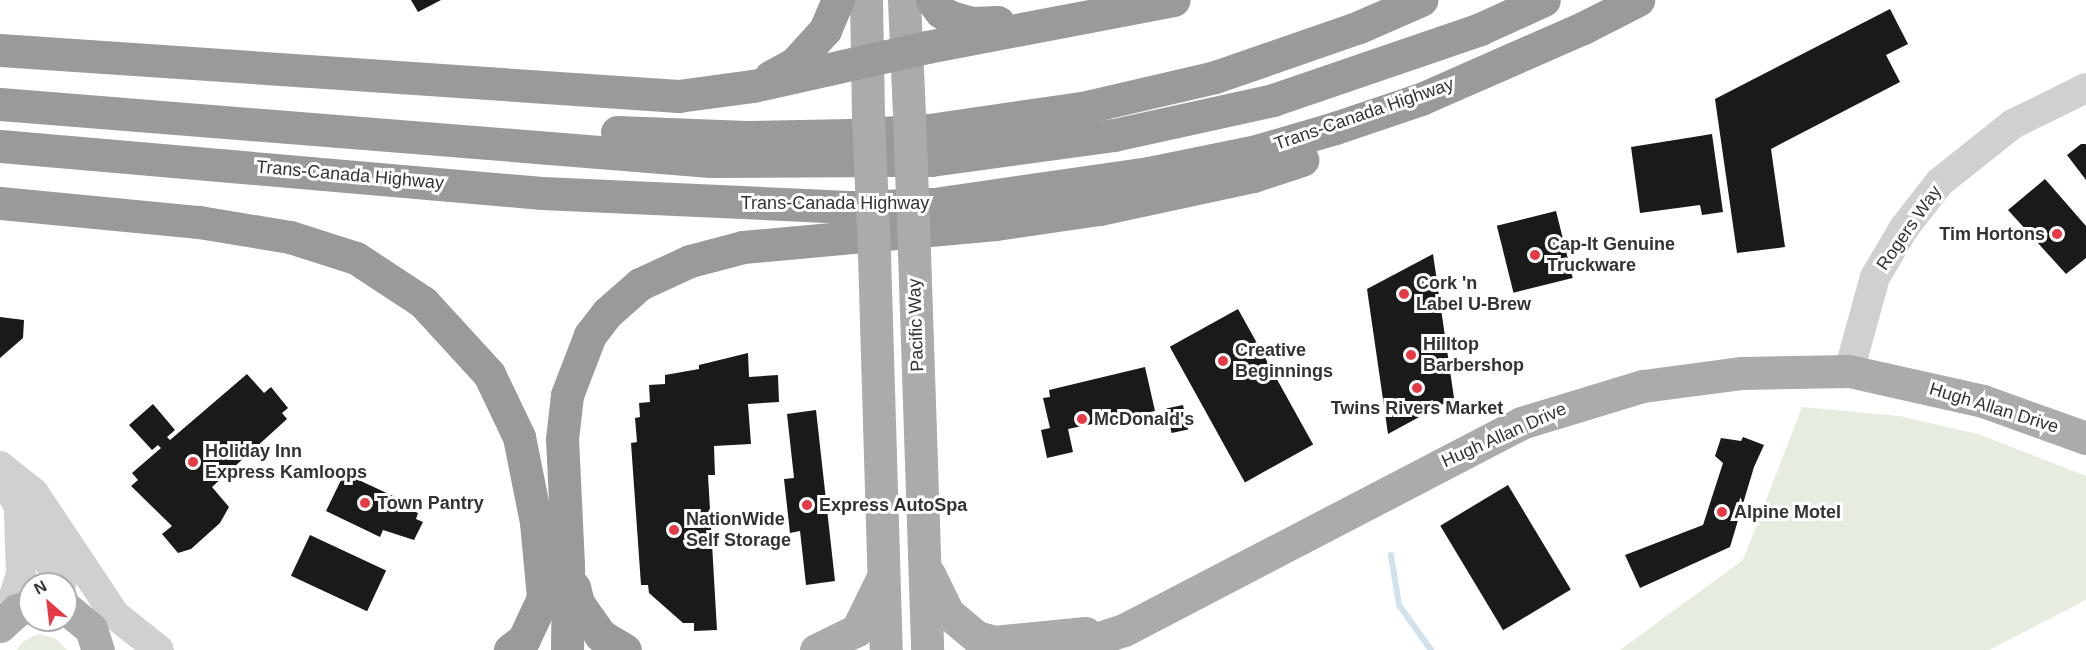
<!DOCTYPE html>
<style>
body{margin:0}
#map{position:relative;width:2086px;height:650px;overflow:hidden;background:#fff;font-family:Helvetica,sans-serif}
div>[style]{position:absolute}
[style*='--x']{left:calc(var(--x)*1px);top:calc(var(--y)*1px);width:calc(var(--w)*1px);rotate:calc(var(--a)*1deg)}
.green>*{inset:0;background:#e6ecdf}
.stream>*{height:6px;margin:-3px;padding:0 3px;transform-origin:3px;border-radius:3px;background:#cfe2ee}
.building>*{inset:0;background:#1a1a1a;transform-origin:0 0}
.minor>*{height:30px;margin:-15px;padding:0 15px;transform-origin:15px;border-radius:15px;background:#d0d0d0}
.major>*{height:33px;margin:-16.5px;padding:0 16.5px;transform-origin:16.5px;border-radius:16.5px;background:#ababab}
.highway>*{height:33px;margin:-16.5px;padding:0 16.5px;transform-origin:16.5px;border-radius:16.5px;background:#9a9a9a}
.major-bridge>*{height:33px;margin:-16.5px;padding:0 16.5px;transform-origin:16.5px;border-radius:16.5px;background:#ababab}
.dots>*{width:16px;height:16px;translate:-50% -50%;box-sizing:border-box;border:3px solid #fff;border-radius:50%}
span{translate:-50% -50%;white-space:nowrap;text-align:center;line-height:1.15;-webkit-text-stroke:6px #fff;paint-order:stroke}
.street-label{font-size:18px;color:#333}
.poi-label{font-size:18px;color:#333;font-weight:700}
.right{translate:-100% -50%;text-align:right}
.left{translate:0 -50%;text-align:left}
.north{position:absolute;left:18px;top:572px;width:60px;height:60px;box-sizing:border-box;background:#fff;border:2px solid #adadad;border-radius:50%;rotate:332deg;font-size:16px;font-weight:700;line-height:24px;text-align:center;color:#333}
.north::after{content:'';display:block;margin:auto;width:21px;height:27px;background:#e63946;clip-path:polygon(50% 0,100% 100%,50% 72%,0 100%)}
</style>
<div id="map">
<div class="green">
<i style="clip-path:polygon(1802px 407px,1899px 416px,1978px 434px,2086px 476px,2086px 600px,1989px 650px,1620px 650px,1743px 560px)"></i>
<i style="clip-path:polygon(38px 634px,55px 638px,67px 650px,17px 650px,22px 642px)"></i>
</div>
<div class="stream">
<i style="--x:1391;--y:555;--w:51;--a:80.9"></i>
<i style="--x:1399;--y:605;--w:55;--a:54.6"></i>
</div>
<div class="building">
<i style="clip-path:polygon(411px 0,441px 0,418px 12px)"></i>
<i style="clip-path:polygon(1890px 9px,1908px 44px,1886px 55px,1900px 82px,1771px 149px,1785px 247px,1737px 253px,1715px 99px)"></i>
<i style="clip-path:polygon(1712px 134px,1723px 212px,1702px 215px,1700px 205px,1640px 213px,1631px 147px)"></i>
<i style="clip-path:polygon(2081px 144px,2086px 144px,2086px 180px,2067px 155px)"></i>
<i style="clip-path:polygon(2045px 179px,2086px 226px,2086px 258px,2066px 274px,2008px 210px)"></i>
<i style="left:1556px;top:211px;width:69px;height:61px;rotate:76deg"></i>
<i style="clip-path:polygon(1433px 254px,1454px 398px,1388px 434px,1367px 289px)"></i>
<i style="left:1238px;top:309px;width:155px;height:78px;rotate:61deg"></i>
<i style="clip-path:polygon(0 317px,24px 320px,23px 338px,0 358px)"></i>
<i style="clip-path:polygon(748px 353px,749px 377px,778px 375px,779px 402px,748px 404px,751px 444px,714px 446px,715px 475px,708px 475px,717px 630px,694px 631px,694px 623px,683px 623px,649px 593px,648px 585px,641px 585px,631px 443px,637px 442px,635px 418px,640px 417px,639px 403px,650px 402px,649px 385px,665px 384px,665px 375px,699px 369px,699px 365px)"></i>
<i style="clip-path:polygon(1145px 367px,1155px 411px,1068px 429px,1073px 452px,1047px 458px,1041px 430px,1050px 428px,1043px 398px,1050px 397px,1049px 390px)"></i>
<i style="clip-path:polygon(247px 374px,264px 393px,271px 387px,288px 408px,282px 413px,287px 419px,212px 487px,229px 507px,220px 523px,191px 549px,178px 553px,162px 534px,172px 526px,131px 486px,138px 480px,132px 473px,161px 448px,158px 445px,152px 450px,129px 425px,153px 404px,175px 430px,167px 437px,170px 440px)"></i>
<i style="left:1183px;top:405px;width:25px;height:17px;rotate:78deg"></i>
<i style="clip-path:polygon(816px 410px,835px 581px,806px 585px,800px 531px,790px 533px,784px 479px,794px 478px,787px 414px)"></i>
<i style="clip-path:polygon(1743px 437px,1764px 445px,1754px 467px,1730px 547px,1640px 588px,1625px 555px,1703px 525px,1723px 463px,1715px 456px,1721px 438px,1741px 441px)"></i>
<i style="clip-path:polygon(348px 475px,408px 503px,406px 508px,418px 513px,416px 519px,423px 522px,414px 540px,383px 530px,380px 537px,326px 511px,342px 478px)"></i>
<i style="left:1508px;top:485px;width:122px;height:79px;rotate:59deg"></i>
<i style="left:310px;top:535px;width:84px;height:45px;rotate:25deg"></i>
</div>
<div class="minor">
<i style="--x:1849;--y:371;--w:98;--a:-74.5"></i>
<i style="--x:1875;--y:277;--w:57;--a:-59.4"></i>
<i style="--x:1904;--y:228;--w:58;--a:-52"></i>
<i style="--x:1940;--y:182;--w:93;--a:-38.5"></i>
<i style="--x:2013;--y:124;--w:81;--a:-26.3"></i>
<i style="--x:0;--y:466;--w:43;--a:38.5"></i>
<i style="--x:34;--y:493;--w:146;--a:56.4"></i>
<i style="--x:115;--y:615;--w:56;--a:38.5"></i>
<i style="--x:8;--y:487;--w:111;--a:61.3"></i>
<i style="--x:6;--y:619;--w:46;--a:-71.2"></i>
<i style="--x:21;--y:575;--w:60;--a:-91.9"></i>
</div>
<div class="major">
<i style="--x:866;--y:0;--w:117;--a:89"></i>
<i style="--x:904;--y:0;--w:115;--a:87.5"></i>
<i style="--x:914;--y:252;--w:398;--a:88.1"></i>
<i style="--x:874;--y:254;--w:396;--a:88.3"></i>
<i style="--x:929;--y:574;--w:43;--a:64"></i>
<i style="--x:948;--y:613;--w:38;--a:40"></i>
<i style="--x:977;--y:637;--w:18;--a:16"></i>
<i style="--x:994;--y:642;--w:92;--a:-5.6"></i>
<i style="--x:66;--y:608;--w:33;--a:40"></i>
<i style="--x:91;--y:629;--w:22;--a:72"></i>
<i style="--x:0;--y:626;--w:23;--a:-43"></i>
<i style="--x:17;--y:610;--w:14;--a:-17"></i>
<i style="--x:816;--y:650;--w:46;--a:-26"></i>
<i style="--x:857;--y:630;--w:57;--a:-63.9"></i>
<i style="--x:1062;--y:650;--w:65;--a:-17.9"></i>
<i style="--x:1124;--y:630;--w:448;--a:-27.5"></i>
<i style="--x:1521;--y:423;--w:127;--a:-16.9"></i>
<i style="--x:1643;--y:386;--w:100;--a:-7.5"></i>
<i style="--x:1742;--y:373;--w:107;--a:-1.1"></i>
<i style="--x:1849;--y:371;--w:137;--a:12.6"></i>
<i style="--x:1983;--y:401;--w:109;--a:19.8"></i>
</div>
<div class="highway">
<i style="--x:932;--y:0;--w:15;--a:53"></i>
<i style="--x:941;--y:12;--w:11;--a:27"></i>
<i style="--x:951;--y:17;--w:22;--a:16"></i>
<i style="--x:972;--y:23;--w:26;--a:-2"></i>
<i style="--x:0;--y:50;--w:680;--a:3.88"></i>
<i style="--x:678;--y:96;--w:76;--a:-7.6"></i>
<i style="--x:753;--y:86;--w:178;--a:-12.6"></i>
<i style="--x:927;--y:47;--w:251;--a:-10.8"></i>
<i style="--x:770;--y:77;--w:29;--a:-29"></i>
<i style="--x:795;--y:63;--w:45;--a:-47.7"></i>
<i style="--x:825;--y:30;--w:33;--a:-67"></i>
<i style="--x:0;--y:104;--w:713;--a:4.58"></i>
<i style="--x:711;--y:161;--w:220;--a:-0.3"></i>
<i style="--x:931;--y:160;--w:185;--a:-7.8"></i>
<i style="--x:1114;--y:135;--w:163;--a:-12.4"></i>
<i style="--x:1273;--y:100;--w:219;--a:-18.9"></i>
<i style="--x:1480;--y:29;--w:70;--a:-24.4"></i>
<i style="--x:617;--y:132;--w:129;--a:2.2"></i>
<i style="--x:746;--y:137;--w:105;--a:-1.1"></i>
<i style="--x:851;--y:135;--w:78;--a:-3.7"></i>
<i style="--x:929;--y:130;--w:155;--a:-8.2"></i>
<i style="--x:1082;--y:108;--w:137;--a:-13.1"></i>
<i style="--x:1215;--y:77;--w:152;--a:-19.1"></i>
<i style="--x:1359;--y:27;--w:68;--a:-23.5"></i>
<i style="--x:0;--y:146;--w:544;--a:4.96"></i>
<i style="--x:542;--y:193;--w:312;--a:2.6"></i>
<i style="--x:854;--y:207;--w:80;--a:-2.1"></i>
<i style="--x:934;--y:204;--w:217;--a:-8.2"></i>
<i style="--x:1149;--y:173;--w:109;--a:-11.6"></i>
<i style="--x:1256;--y:151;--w:82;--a:-16.2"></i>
<i style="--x:1335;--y:128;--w:91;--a:-18.6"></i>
<i style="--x:1421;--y:99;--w:177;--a:-23.7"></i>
<i style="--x:1583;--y:28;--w:62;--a:-27"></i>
<i style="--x:0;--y:203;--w:200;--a:5.5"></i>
<i style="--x:199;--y:222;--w:92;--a:9.4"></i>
<i style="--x:290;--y:237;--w:69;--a:17.7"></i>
<i style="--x:356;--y:258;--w:80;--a:33.3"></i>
<i style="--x:423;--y:302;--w:98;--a:47.5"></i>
<i style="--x:489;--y:374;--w:70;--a:64.5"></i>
<i style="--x:519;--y:437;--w:87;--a:78.7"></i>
<i style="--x:536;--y:522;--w:76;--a:84.7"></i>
<i style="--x:543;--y:598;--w:45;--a:114.9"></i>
<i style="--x:524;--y:639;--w:18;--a:142"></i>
<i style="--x:574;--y:587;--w:16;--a:76"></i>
<i style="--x:578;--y:603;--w:39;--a:55"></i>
<i style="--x:600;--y:635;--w:29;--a:31"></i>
<i style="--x:567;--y:650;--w:85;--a:-89.3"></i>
<i style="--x:568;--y:565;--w:126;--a:-92.7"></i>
<i style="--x:562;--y:439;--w:44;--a:-83.5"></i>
<i style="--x:567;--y:395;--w:64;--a:-69"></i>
<i style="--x:590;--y:335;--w:28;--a:-52"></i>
<i style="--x:607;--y:313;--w:44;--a:-41.3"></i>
<i style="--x:640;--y:284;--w:55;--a:-24.7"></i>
<i style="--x:690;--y:261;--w:55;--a:-14.8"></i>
<i style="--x:743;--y:247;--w:254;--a:-5.2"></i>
<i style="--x:996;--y:224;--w:104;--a:-8.3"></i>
<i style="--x:1099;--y:209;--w:157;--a:-12.1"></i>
<i style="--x:1253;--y:176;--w:52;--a:-18.1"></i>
</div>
<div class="major-bridge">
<i style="--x:909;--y:115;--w:137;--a:87.9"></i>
<i style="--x:868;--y:117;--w:137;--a:87.5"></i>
</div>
<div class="dots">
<i style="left:2057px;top:234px;background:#e63946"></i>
<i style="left:1535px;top:255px;background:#e63946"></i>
<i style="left:1404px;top:294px;background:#e63946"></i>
<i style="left:1411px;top:355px;background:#e63946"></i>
<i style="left:1223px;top:361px;background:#e63946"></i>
<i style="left:1417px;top:388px;background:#e63946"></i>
<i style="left:1082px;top:419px;background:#e63946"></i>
<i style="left:193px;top:462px;background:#e63946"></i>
<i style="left:365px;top:503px;background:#e63946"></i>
<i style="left:807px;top:505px;background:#e63946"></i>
<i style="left:1722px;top:512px;background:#e63946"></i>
<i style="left:674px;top:530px;background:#e63946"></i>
</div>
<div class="street-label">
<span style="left:1364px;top:114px;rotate:-19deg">Trans-Canada Highway</span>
<span style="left:350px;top:175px;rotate:5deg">Trans-Canada Highway</span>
<span style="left:835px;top:203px">Trans-Canada Highway</span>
<span style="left:1909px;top:228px;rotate:-55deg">Rogers Way</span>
<span style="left:916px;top:325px;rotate:-92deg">Pacific Way</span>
<span style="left:1994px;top:408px;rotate:17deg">Hugh Allan Drive</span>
<span style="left:1504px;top:435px;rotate:-24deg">Hugh Allan Drive</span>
</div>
<div class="poi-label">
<span class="right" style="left:2045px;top:234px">Tim Hortons</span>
<span class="left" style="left:1547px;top:255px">Cap-It Genuine<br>Truckware</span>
<span class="left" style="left:1416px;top:294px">Cork 'n<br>Label U-Brew</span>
<span class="left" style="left:1423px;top:355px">Hilltop<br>Barbershop</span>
<span class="left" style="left:1235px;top:361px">Creative<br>Beginnings</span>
<span style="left:1417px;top:408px">Twins Rivers Market</span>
<span class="left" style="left:1094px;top:419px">McDonald's</span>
<span class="left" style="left:205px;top:462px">Holiday Inn<br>Express Kamloops</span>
<span class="left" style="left:377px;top:503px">Town Pantry</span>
<span class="left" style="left:819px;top:505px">Express AutoSpa</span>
<span class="left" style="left:1734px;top:512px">Alpine Motel</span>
<span class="left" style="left:686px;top:530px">NationWide<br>Self Storage</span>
</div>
<div class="north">N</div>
</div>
